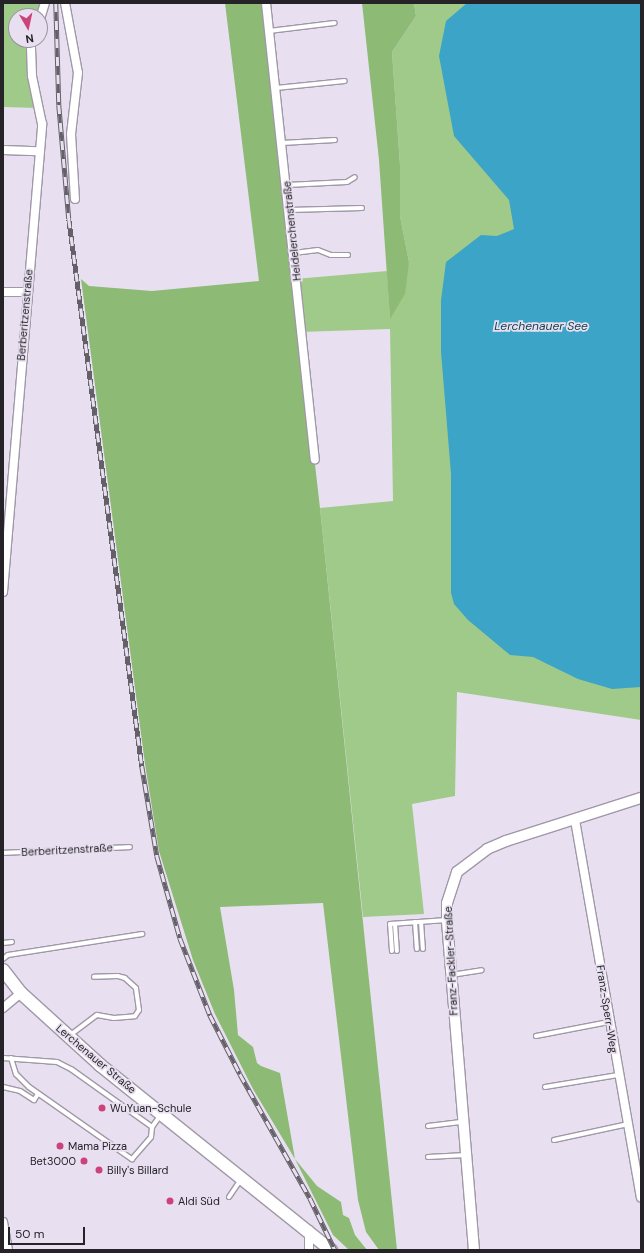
<!DOCTYPE html>
<meta charset="utf-8">
<style>
body{margin:0}
#map{position:relative;width:644px;height:1253px;overflow:hidden;background:#e8e0f0;font-family:"DM Sans",sans-serif}
div>[style]{position:absolute}
[style*='--x']{left:calc(var(--x)*1px);top:calc(var(--y)*1px);width:calc(var(--w)*1px);rotate:calc(var(--a)*1deg)}
.green>*{inset:0;background:#a0ca8a}
.forest>*{inset:0;background:#8dba75}
.water>*{inset:0;background:#3ca4c7}
.roads{filter:drop-shadow(1px 0 #a098a7) drop-shadow(-1px 0 #a098a7) drop-shadow(0 1px #a098a7) drop-shadow(0 -1px #a098a7)}
.service>*{height:4px;margin:-2px;padding:0 2px;transform-origin:2px;border-radius:2px;background:#fff}
.minor>*{height:8px;margin:-4px;padding:0 4px;transform-origin:4px;border-radius:4px;background:#fff}
.tertiary>*{height:10px;margin:-5px;padding:0 5px;transform-origin:5px;border-radius:5px;background:#fff}
.secondary>*{height:12px;margin:-6px;padding:0 6px;transform-origin:6px;border-radius:6px;background:#fff}
.rail>*{height:4.5px;margin-top:-2.25px;transform-origin:0;background:repeating-linear-gradient(90deg,#e8e0f0 0 9px,#646068 0 18px);box-sizing:border-box;border-block:1px solid #646068}
.dots>*{width:11px;height:11px;translate:-50% -50%;box-sizing:border-box;border:2px solid #e8e0f0;border-radius:50%}
span{translate:-50% -50%;white-space:nowrap;text-align:center;line-height:1.15;-webkit-text-stroke:3.5px #e8e0f0;paint-order:stroke}
.street-label{font-size:11px;color:#262328}
.poi-label{font-size:11px;color:#262328}
.left{translate:0 -50%;text-align:left}
.right{translate:-100% -50%;text-align:right}
.water-label{font-size:12px;color:#113e4d;font-style:italic}
.frame{position:absolute;inset:0;border:4px solid #262328;pointer-events:none}
.north{position:absolute;left:8px;top:8px;width:40px;height:40px;box-sizing:border-box;background:#e8e0f0;border:1px solid #9a94a0;border-radius:50%;rotate:171deg;font-size:11px;font-weight:700;line-height:16px;text-align:center;color:#262328}
.north::after{content:'';display:block;margin:auto;width:14px;height:18px;background:#cc427a;clip-path:polygon(50% 0,100% 100%,50% 72%,0 100%)}
.scale{position:absolute;left:8px;top:1227px;width:77px;height:18px;box-sizing:border-box;border:2px solid #262328;border-top:0;padding-left:5px;font-size:12px;line-height:14px;white-space:nowrap;color:#262328;-webkit-text-stroke:3px #e8e0f0;paint-order:stroke}
</style>
<div id="map">
<div class="green">
<i style="clip-path:polygon(3px 3px,48px 3px,40px 25px,40px 16px,16px 16px,16px 40px,33px 40px,38px 108px,3px 107px)"></i>
<i style="clip-path:polygon(414px 3px,641px 3px,641px 720px,457px 692px,455px 796px,412px 804px,424px 914px,363px 917px,320px 508px,393px 501px,390px 329px,300px 332px,295px 279px,387px 271px,390px 318px,409px 262px,400px 216px,400px 165px,392px 52px,416px 16px)"></i>
</div>
<div class="forest">
<i style="clip-path:polygon(225px 3px,262px 3px,320px 508px,397px 1250px,379px 1250px,366px 1232px,358px 1200px,323px 903px,220px 907px,234px 990px,238px 1035px,253px 1047px,257px 1063px,261px 1066px,280px 1073px,295px 1159px,317px 1186px,341px 1202px,343px 1215px,349px 1218px,355px 1235px,367px 1250px,349px 1250px,333px 1235px,295px 1159px,253px 1089px,215px 1014px,193px 960px,159px 851px,145px 764px,81px 279px,89px 286px,152px 291px,259px 281px)"></i>
<i style="clip-path:polygon(362px 3px,414px 3px,416px 16px,392px 52px,400px 165px,400px 216px,409px 262px,405px 294px,390px 319px,379px 160px)"></i>
</div>
<div class="water">
<i style="clip-path:polygon(467px 3px,641px 3px,641px 687px,612px 689px,578px 679px,533px 657px,510px 655px,468px 620px,454px 604px,451px 593px,451px 474px,441px 352px,441px 300px,446px 262px,481px 235px,497px 236px,514px 229px,509px 200px,454px 136px,439px 56px,446px 21px)"></i>
</div>
<div class="roads">
<div class="service">
<i style="--x:269;--y:31;--w:66;--a:-6.9"></i>
<i style="--x:276;--y:88;--w:69;--a:-5.8"></i>
<i style="--x:282;--y:143;--w:53;--a:-3.2"></i>
<i style="--x:287;--y:185;--w:60;--a:-2.9"></i>
<i style="--x:347;--y:182;--w:9;--a:-32"></i>
<i style="--x:289;--y:210;--w:73;--a:-1.6"></i>
<i style="--x:294;--y:253;--w:24;--a:-7"></i>
<i style="--x:318;--y:250;--w:14;--a:21"></i>
<i style="--x:331;--y:255;--w:17;--a:0"></i>
<i style="--x:3;--y:853;--w:127;--a:-2.7"></i>
<i style="--x:415;--y:922;--w:27;--a:86"></i>
<i style="--x:421;--y:922;--w:27;--a:86"></i>
<i style="--x:395;--y:924;--w:27;--a:86"></i>
<i style="--x:3;--y:943;--w:9;--a:-6"></i>
<i style="--x:392;--y:951;--w:27;--a:-94"></i>
<i style="--x:390;--y:924;--w:57;--a:-4"></i>
<i style="--x:3;--y:959;--w:6;--a:-39"></i>
<i style="--x:8;--y:955;--w:136;--a:-8.9"></i>
<i style="--x:451;--y:975;--w:31;--a:-9"></i>
<i style="--x:69;--y:1036;--w:35;--a:-37"></i>
<i style="--x:97;--y:1015;--w:17;--a:10"></i>
<i style="--x:114;--y:1018;--w:21;--a:-5"></i>
<i style="--x:135;--y:1016;--w:7;--a:-56"></i>
<i style="--x:139;--y:1010;--w:22;--a:-98"></i>
<i style="--x:136;--y:988;--w:15;--a:-138"></i>
<i style="--x:125;--y:978;--w:7;--a:-164"></i>
<i style="--x:118;--y:976;--w:24;--a:178"></i>
<i style="--x:536;--y:1036;--w:74;--a:-10.9"></i>
<i style="--x:3;--y:1058;--w:54;--a:4.2"></i>
<i style="--x:57;--y:1062;--w:16;--a:27"></i>
<i style="--x:71;--y:1069;--w:100;--a:35.6"></i>
<i style="--x:152;--y:1127;--w:14;--a:-54"></i>
<i style="--x:11;--y:1058;--w:17;--a:73"></i>
<i style="--x:16;--y:1074;--w:18;--a:45"></i>
<i style="--x:29;--y:1087;--w:126;--a:35"></i>
<i style="--x:132;--y:1159;--w:29;--a:-49"></i>
<i style="--x:151;--y:1137;--w:10;--a:-84"></i>
<i style="--x:3;--y:1087;--w:17;--a:13"></i>
<i style="--x:20;--y:1091;--w:17;--a:33"></i>
<i style="--x:34;--y:1100;--w:7;--a:-56"></i>
<i style="--x:545;--y:1087;--w:74;--a:-9.3"></i>
<i style="--x:428;--y:1126;--w:35;--a:-7"></i>
<i style="--x:554;--y:1140;--w:76;--a:-12.2"></i>
<i style="--x:428;--y:1157;--w:38;--a:-3"></i>
<i style="--x:229;--y:1197;--w:22;--a:-56"></i>
</div>
<div class="minor">
<i style="--x:65;--y:3;--w:71;--a:79.5"></i>
<i style="--x:78;--y:73;--w:61;--a:96.5"></i>
<i style="--x:71;--y:134;--w:65;--a:86.5"></i>
<i style="--x:266;--y:3;--w:459;--a:83.9"></i>
<i style="--x:40;--y:19;--w:17;--a:-73"></i>
<i style="--x:3;--y:150;--w:35;--a:2"></i>
<i style="--x:3;--y:292;--w:23;--a:0"></i>
<i style="--x:3;--y:592;--w:470;--a:-85.2"></i>
<i style="--x:42;--y:124;--w:49;--a:-101.8"></i>
<i style="--x:32;--y:76;--w:36;--a:-92"></i>
<i style="--x:575;--y:820;--w:383;--a:80.1"></i>
<i style="--x:3;--y:1008;--w:23;--a:-40"></i>
<i style="--x:3;--y:1222;--w:28;--a:80"></i>
<i style="--x:309;--y:1230;--w:20;--a:90"></i>
</div>
<div class="tertiary">
<i style="--x:474;--y:1250;--w:331;--a:-94.7"></i>
<i style="--x:447;--y:920;--w:17;--a:-90"></i>
<i style="--x:447;--y:903;--w:33;--a:-72"></i>
<i style="--x:457;--y:872;--w:38;--a:-37"></i>
<i style="--x:487;--y:849;--w:21;--a:-23"></i>
<i style="--x:506;--y:841;--w:142;--a:-17.7"></i>
</div>
<div class="secondary">
<i style="--x:3;--y:970;--w:29;--a:52"></i>
<i style="--x:21;--y:993;--w:107;--a:42.3"></i>
<i style="--x:100;--y:1065;--w:296;--a:38.7"></i>
</div>
</div>
<div class="rail">
<i style="--x:56;--y:3;--w:102;--a:88.3"></i>
<i style="--x:59;--y:105;--w:114;--a:85"></i>
<i style="--x:69;--y:219;--w:552;--a:82.4"></i>
<i style="--x:142;--y:766;--w:91;--a:80.5"></i>
<i style="--x:157;--y:856;--w:85;--a:74.3"></i>
<i style="--x:180;--y:938;--w:83;--a:68.7"></i>
<i style="--x:210;--y:1015;--w:66;--a:63"></i>
<i style="--x:240;--y:1074;--w:142;--a:60.6"></i>
<i style="--x:310;--y:1198;--w:58;--a:64.3"></i>
</div>
<div class="dots">
<i style="left:102px;top:1108px;background:#cc427a"></i>
<i style="left:60px;top:1146px;background:#cc427a"></i>
<i style="left:84px;top:1161px;background:#cc427a"></i>
<i style="left:99px;top:1170px;background:#cc427a"></i>
<i style="left:170px;top:1201px;background:#cc427a"></i>
</div>
<div class="street-label">
<span style="left:292px;top:231px;rotate:-96deg">Heidelerchenstraße</span>
<span style="left:25px;top:315px;rotate:-85deg">Berberitzenstraße</span>
<span style="left:67px;top:850px;rotate:-3deg">Berberitzenstraße</span>
<span style="left:451px;top:961px;rotate:-93deg">Franz-Fackler-Straße</span>
<span style="left:607px;top:1009px;rotate:81deg">Franz-Sperr-Weg</span>
<span style="left:96px;top:1059px;rotate:40deg">Lerchenauer Straße</span>
</div>
<div class="poi-label">
<span class="left" style="left:110px;top:1108px">WuYuan-Schule</span>
<span class="left" style="left:68px;top:1146px">Mama Pizza</span>
<span class="right" style="left:76px;top:1161px">Bet3000</span>
<span class="left" style="left:107px;top:1170px">Billy's Billard</span>
<span class="left" style="left:178px;top:1201px">Aldi Süd</span>
</div>
<div class="water-label">
<span style="left:541px;top:327px">Lerchenauer See</span>
</div>
<div class="frame"></div>
<div class="north">N</div>
<div class="scale">50 m</div>
</div>
